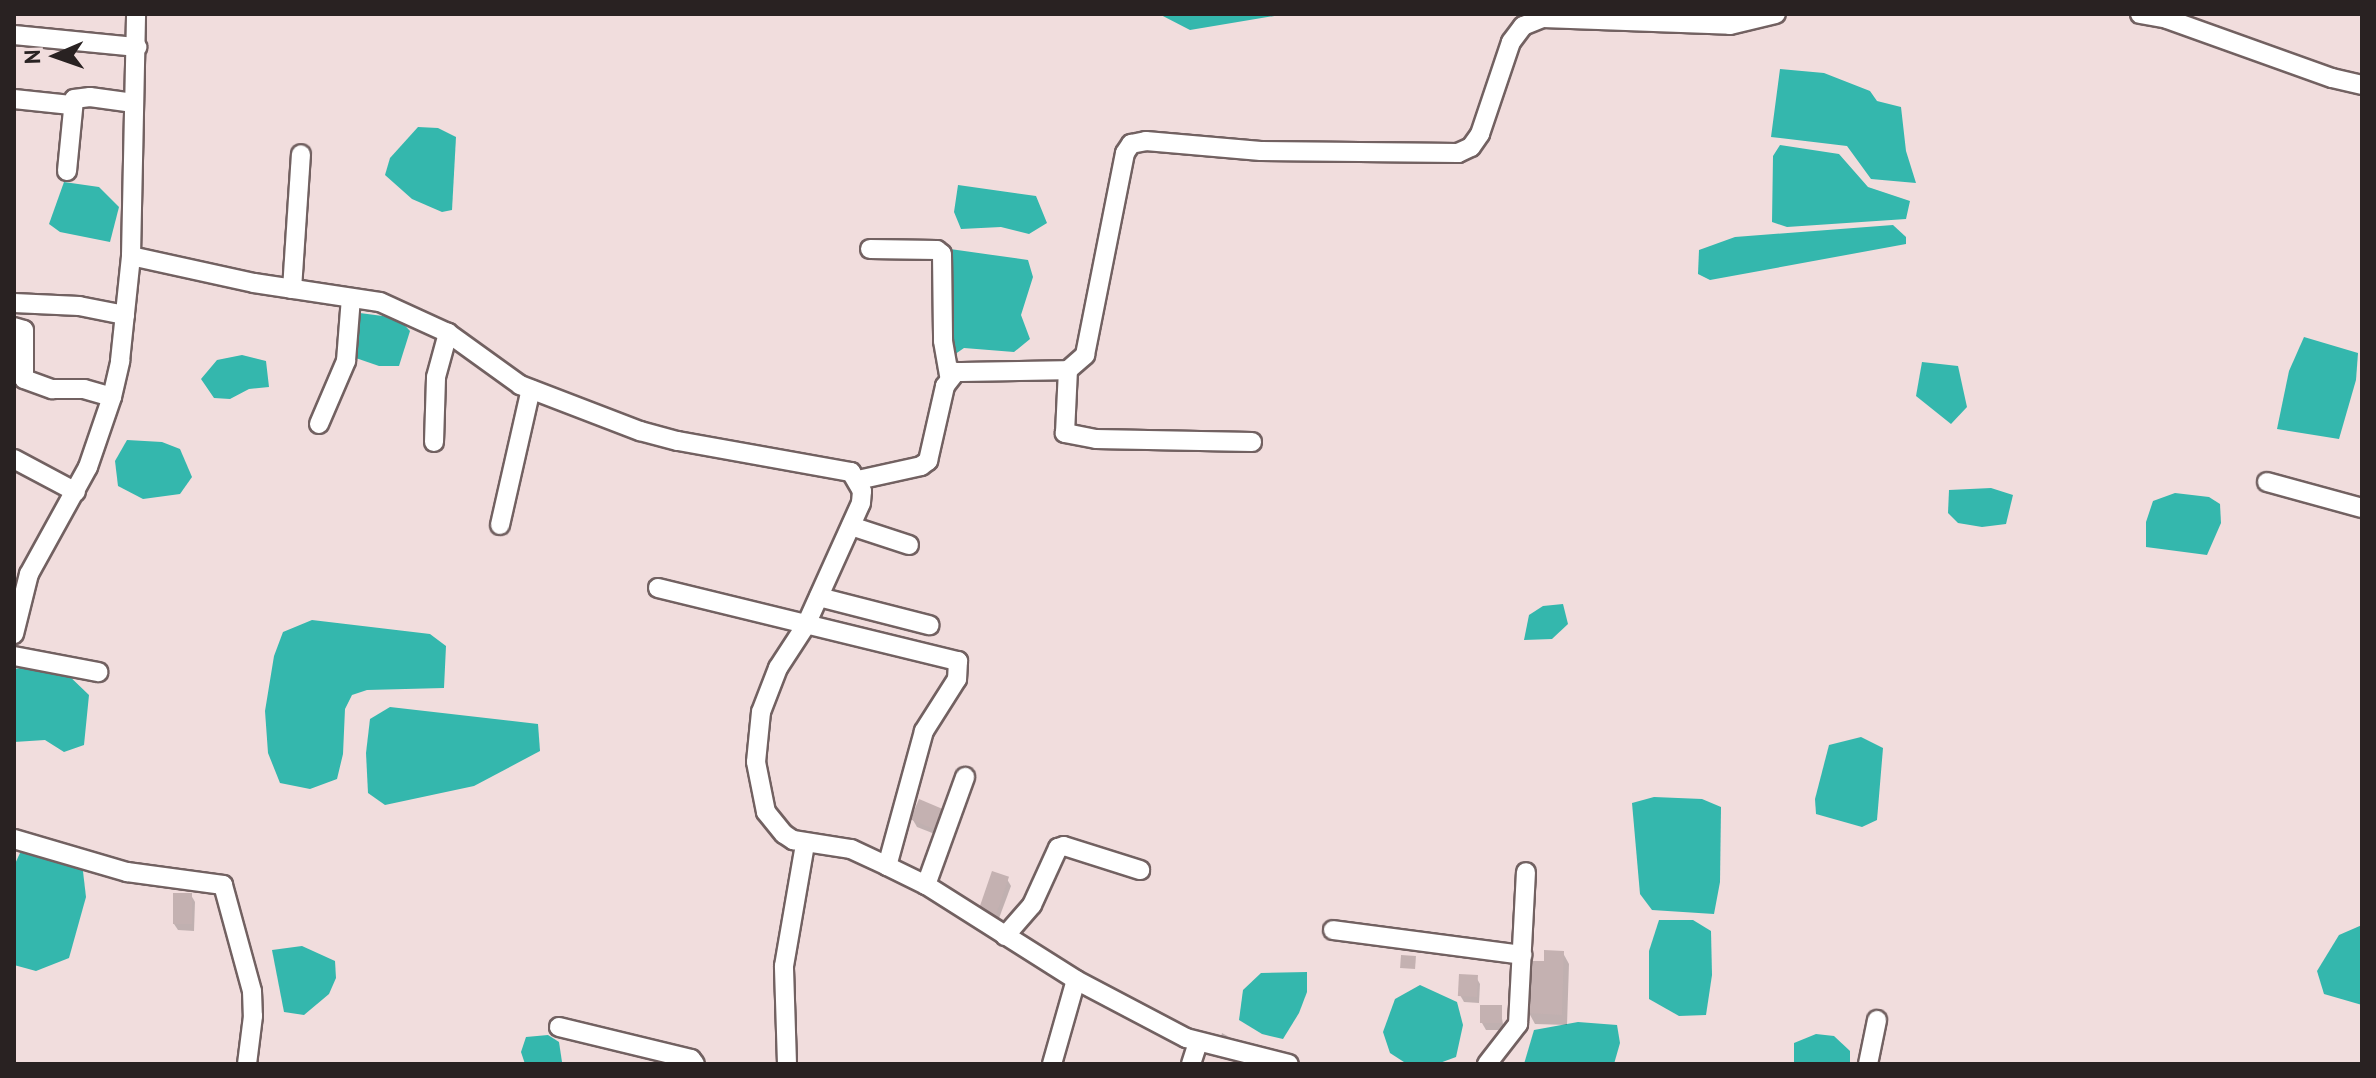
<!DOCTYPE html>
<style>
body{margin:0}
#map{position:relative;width:2376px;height:1078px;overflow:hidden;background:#f1dddd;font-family:"PT Sans",sans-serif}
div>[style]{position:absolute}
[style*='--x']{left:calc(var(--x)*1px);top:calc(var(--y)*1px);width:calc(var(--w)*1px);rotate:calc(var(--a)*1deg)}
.water>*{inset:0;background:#34b7ad}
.shadow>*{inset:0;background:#0003}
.building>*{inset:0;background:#c4b1b1;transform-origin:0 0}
.roads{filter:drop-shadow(2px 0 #726161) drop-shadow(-2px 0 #726161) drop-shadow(0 2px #726161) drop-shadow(0 -2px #726161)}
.minor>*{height:18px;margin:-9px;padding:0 9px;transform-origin:9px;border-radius:9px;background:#fff}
span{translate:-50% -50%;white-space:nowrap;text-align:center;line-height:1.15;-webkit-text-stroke:6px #f1dddd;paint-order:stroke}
.frame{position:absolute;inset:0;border:16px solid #292222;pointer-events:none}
.north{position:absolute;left:16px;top:16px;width:80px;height:80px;-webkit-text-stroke:6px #f1dddd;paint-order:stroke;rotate:268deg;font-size:22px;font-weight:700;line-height:32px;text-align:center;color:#292222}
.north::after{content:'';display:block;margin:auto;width:28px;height:36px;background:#292222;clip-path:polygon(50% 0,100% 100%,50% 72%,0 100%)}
</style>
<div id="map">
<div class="water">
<i style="clip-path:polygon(1159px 14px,1286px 14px,1190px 30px)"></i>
<i style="clip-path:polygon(1780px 69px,1824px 73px,1870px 91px,1877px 101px,1901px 107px,1906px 151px,1916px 183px,1871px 179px,1847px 146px,1771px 137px)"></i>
<i style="clip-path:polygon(418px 127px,438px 128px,456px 137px,452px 210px,442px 212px,412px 199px,385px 175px,390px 158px)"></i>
<i style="clip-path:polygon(1780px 145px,1839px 154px,1868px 187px,1910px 201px,1906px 219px,1787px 227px,1772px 222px,1773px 156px)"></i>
<i style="clip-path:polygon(64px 182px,99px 187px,119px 207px,110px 242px,60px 232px,49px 224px)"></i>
<i style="clip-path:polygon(958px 185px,1036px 196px,1047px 223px,1029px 234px,1001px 227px,961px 229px,954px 212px)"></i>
<i style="clip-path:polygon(1893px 225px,1906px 237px,1906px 244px,1710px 280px,1698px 274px,1699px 250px,1735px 237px)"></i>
<i style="clip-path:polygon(943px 248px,1028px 260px,1033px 277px,1021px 315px,1030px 339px,1014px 352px,964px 348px,951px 357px)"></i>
<i style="clip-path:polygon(352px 312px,398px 318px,410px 331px,399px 366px,379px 366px,350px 356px)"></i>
<i style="clip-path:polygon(2304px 337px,2358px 353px,2356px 380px,2339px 439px,2277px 429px,2289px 371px)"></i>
<i style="clip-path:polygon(242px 355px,266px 361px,269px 387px,249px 389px,230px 399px,214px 398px,201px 379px,217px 360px)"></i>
<i style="clip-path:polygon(1922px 362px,1958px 366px,1967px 407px,1951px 424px,1916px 396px)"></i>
<i style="clip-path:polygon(127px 440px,162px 442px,180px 449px,192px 477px,180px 494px,143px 499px,118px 486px,115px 461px)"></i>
<i style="clip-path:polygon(1991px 488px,2013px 495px,2006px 524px,1982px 527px,1958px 523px,1948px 513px,1949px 490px)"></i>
<i style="clip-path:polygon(2175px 493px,2209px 497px,2220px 504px,2221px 523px,2207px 555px,2146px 547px,2146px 522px,2153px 501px)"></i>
<i style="clip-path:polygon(1563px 604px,1568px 624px,1552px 639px,1524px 640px,1529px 615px,1543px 606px)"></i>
<i style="clip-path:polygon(312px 620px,430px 634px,446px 646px,444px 688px,367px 690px,352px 695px,345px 709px,343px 754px,337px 779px,310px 789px,280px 783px,268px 753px,265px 711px,274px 656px,283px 632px)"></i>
<i style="clip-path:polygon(39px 665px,64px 671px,89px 695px,84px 745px,64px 752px,45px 740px,14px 742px,14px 669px)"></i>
<i style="clip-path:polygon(390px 707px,538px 724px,540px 751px,474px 786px,385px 805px,368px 793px,366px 753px,370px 719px)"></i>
<i style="clip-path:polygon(1861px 737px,1883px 748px,1877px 820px,1862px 827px,1816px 814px,1815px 799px,1829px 745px)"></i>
<i style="clip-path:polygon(1654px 797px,1702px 799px,1721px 807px,1720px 882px,1714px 914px,1652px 910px,1640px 894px,1632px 803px)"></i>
<i style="clip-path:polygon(43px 848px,82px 863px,86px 897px,69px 958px,36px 971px,14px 965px,14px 866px,20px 853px)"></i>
<i style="clip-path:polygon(1659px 920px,1693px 920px,1711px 931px,1712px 975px,1706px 1015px,1679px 1016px,1649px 999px,1649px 951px)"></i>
<i style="clip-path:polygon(2362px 925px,2362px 1005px,2324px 994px,2317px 971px,2339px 935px)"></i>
<i style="clip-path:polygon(302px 946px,335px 961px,336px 978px,329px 994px,304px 1015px,284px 1012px,272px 950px)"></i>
<i style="clip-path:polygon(1307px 972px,1307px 992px,1299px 1013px,1283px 1039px,1262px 1034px,1239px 1020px,1243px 990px,1261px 973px)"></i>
<i style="clip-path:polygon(1420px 985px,1457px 1002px,1463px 1025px,1456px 1057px,1437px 1064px,1407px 1064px,1390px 1053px,1383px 1032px,1395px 999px)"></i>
<i style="clip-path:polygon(1578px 1022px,1617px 1025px,1620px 1043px,1614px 1064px,1524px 1064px,1534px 1030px)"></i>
<i style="clip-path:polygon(1816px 1034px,1834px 1036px,1850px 1051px,1850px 1064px,1794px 1064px,1794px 1043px)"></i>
<i style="clip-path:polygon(548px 1035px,559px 1042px,562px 1062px,525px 1064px,521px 1052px,526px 1037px)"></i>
</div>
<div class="shadow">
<i style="clip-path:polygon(920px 802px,945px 838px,917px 827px,913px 820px)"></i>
<i style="clip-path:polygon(1007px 879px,1011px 886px,998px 921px,984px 916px)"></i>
<i style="clip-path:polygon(191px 895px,195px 902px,194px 931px,178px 930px,174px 924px)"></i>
<i style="clip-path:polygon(1563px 953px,1569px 964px,1567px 1025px,1535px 1024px,1529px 1013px,1546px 963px)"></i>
<i style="clip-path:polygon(1476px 977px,1480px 984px,1479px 1003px,1464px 1002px,1460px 995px)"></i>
<i style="clip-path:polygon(1500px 1007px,1504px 1030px,1486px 1030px,1482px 1023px)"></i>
<i style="clip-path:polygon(1222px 1033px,1231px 1038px,1228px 1049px,1219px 1044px)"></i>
</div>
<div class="building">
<i style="left:919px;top:799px;width:34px;height:22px;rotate:23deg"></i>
<i style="left:992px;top:871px;width:18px;height:41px;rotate:19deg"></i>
<i style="left:173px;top:893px;width:19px;height:31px"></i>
<i style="clip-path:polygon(1544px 950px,1564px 951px,1562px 1015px,1527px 1013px,1529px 961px,1544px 961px)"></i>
<i style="left:1401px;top:955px;width:15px;height:13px;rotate:4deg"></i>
<i style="left:1459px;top:974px;width:19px;height:22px;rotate:3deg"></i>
<i style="left:1480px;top:1005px;width:22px;height:18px"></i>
</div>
<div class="roads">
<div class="minor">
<i style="--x:2140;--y:14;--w:27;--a:10"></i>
<i style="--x:2167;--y:19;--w:175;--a:19.7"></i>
<i style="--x:2332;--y:78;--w:31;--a:13"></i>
<i style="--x:14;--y:35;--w:124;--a:5.6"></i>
<i style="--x:14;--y:99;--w:57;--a:6"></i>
<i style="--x:67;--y:171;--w:72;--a:-84.4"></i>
<i style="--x:74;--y:99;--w:16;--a:-7"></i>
<i style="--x:90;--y:97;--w:44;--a:7.8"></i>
<i style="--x:870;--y:249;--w:67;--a:0.9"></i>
<i style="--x:937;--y:250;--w:6;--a:39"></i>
<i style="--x:942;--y:254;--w:87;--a:89.3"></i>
<i style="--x:943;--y:341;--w:36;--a:80"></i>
<i style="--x:131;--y:256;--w:242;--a:-88.8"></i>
<i style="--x:292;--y:289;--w:135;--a:-86.2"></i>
<i style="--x:14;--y:303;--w:65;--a:2.6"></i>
<i style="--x:79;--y:306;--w:47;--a:11.1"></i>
<i style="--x:14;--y:327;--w:10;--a:17"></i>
<i style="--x:24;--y:330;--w:49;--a:90"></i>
<i style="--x:24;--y:379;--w:30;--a:20"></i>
<i style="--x:52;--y:389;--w:32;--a:0"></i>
<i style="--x:84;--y:389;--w:29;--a:16"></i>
<i style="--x:319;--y:424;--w:69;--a:-66.8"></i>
<i style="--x:346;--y:361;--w:63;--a:-85.5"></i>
<i style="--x:434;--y:442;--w:65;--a:-88.2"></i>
<i style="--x:436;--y:377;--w:46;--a:-74.7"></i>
<i style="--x:1252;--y:442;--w:156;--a:-178.9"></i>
<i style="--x:1096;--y:439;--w:32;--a:-169"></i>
<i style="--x:1065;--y:433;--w:63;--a:-87.3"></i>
<i style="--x:1068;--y:370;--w:23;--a:-41"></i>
<i style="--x:1085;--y:355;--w:206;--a:-78.8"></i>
<i style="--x:1125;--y:153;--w:11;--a:-56"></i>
<i style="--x:1131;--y:144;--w:15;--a:-11"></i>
<i style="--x:1146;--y:141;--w:115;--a:5"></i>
<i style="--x:1261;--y:151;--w:197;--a:0.6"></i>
<i style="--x:1458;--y:153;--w:14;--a:-25"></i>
<i style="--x:1471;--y:147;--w:16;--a:-55"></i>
<i style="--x:1480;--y:134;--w:97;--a:-71.4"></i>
<i style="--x:1511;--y:42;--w:20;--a:-53"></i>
<i style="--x:1523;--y:26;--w:22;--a:-22"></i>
<i style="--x:1543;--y:18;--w:187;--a:2.1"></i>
<i style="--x:1730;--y:25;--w:47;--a:-13.4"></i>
<i style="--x:14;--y:459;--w:70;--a:28"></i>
<i style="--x:858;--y:480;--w:65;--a:-12.5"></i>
<i style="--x:921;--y:466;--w:9;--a:-36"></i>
<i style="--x:928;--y:461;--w:77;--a:-77.2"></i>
<i style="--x:945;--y:386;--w:18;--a:-52"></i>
<i style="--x:956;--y:372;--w:112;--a:-1"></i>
<i style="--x:2267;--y:482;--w:98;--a:15.3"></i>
<i style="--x:500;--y:525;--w:139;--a:-77.2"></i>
<i style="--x:851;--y:526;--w:61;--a:18.1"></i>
<i style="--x:658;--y:588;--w:309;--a:13.7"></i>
<i style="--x:958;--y:661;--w:18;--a:93"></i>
<i style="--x:957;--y:679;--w:62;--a:122.4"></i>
<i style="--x:924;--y:731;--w:140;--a:105.3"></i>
<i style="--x:819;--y:597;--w:114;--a:14.3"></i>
<i style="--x:14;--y:634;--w:62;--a:-76"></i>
<i style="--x:29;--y:574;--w:122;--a:-61.1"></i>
<i style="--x:88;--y:467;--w:74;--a:-71.1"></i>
<i style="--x:112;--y:397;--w:37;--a:-77"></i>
<i style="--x:120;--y:361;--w:106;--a:-84"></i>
<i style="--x:131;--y:256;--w:126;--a:12.4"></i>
<i style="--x:254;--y:283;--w:127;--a:8.6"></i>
<i style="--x:380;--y:302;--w:75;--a:24.5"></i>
<i style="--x:448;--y:333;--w:89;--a:35.8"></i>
<i style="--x:520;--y:385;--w:129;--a:21"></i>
<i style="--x:640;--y:431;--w:39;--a:15"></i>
<i style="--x:678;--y:441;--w:176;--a:10.2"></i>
<i style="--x:851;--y:472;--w:22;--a:60"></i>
<i style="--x:862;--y:491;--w:12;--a:95"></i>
<i style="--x:861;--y:503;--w:134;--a:114.3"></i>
<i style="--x:806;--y:625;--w:51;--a:123.1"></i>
<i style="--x:778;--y:668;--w:47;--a:111.1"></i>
<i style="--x:761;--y:712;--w:50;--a:95.7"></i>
<i style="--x:756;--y:762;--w:51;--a:78.7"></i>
<i style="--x:766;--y:812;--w:28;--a:51"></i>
<i style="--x:784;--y:834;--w:11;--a:34"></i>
<i style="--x:793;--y:840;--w:59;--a:8.8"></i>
<i style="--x:851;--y:849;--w:40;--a:25"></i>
<i style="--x:887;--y:866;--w:43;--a:26"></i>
<i style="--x:926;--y:885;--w:178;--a:32.3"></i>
<i style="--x:1076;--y:980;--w:124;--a:27.8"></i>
<i style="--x:1186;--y:1038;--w:106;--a:14.2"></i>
<i style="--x:14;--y:656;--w:86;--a:10.8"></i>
<i style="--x:14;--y:839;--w:118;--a:16.3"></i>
<i style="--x:127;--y:872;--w:97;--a:7.7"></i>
<i style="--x:223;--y:885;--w:110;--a:74.7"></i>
<i style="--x:252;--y:991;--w:25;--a:88"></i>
<i style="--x:253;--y:1016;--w:48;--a:97.1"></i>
<i style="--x:926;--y:885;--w:115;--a:-70.1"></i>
<i style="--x:1333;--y:930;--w:191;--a:7.5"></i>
<i style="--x:1005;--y:936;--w:41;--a:-48.9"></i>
<i style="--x:1032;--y:905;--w:63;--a:-65.5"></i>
<i style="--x:1058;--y:848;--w:6;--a:-18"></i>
<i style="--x:1064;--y:846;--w:80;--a:17.5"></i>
<i style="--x:559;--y:1027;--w:136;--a:13.6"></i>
<i style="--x:691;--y:1059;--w:6;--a:51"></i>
<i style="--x:787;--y:1064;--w:98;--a:-91.8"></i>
<i style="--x:784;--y:966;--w:124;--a:-80.2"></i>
<i style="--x:1052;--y:1064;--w:87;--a:-74.1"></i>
<i style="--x:1191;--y:1064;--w:23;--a:-72"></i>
<i style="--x:1487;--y:1064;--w:51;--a:-52.2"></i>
<i style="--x:1518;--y:1024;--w:152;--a:-87"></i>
<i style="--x:1868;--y:1064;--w:45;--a:-78.4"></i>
</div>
</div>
<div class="frame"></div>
<div class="north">N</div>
</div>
